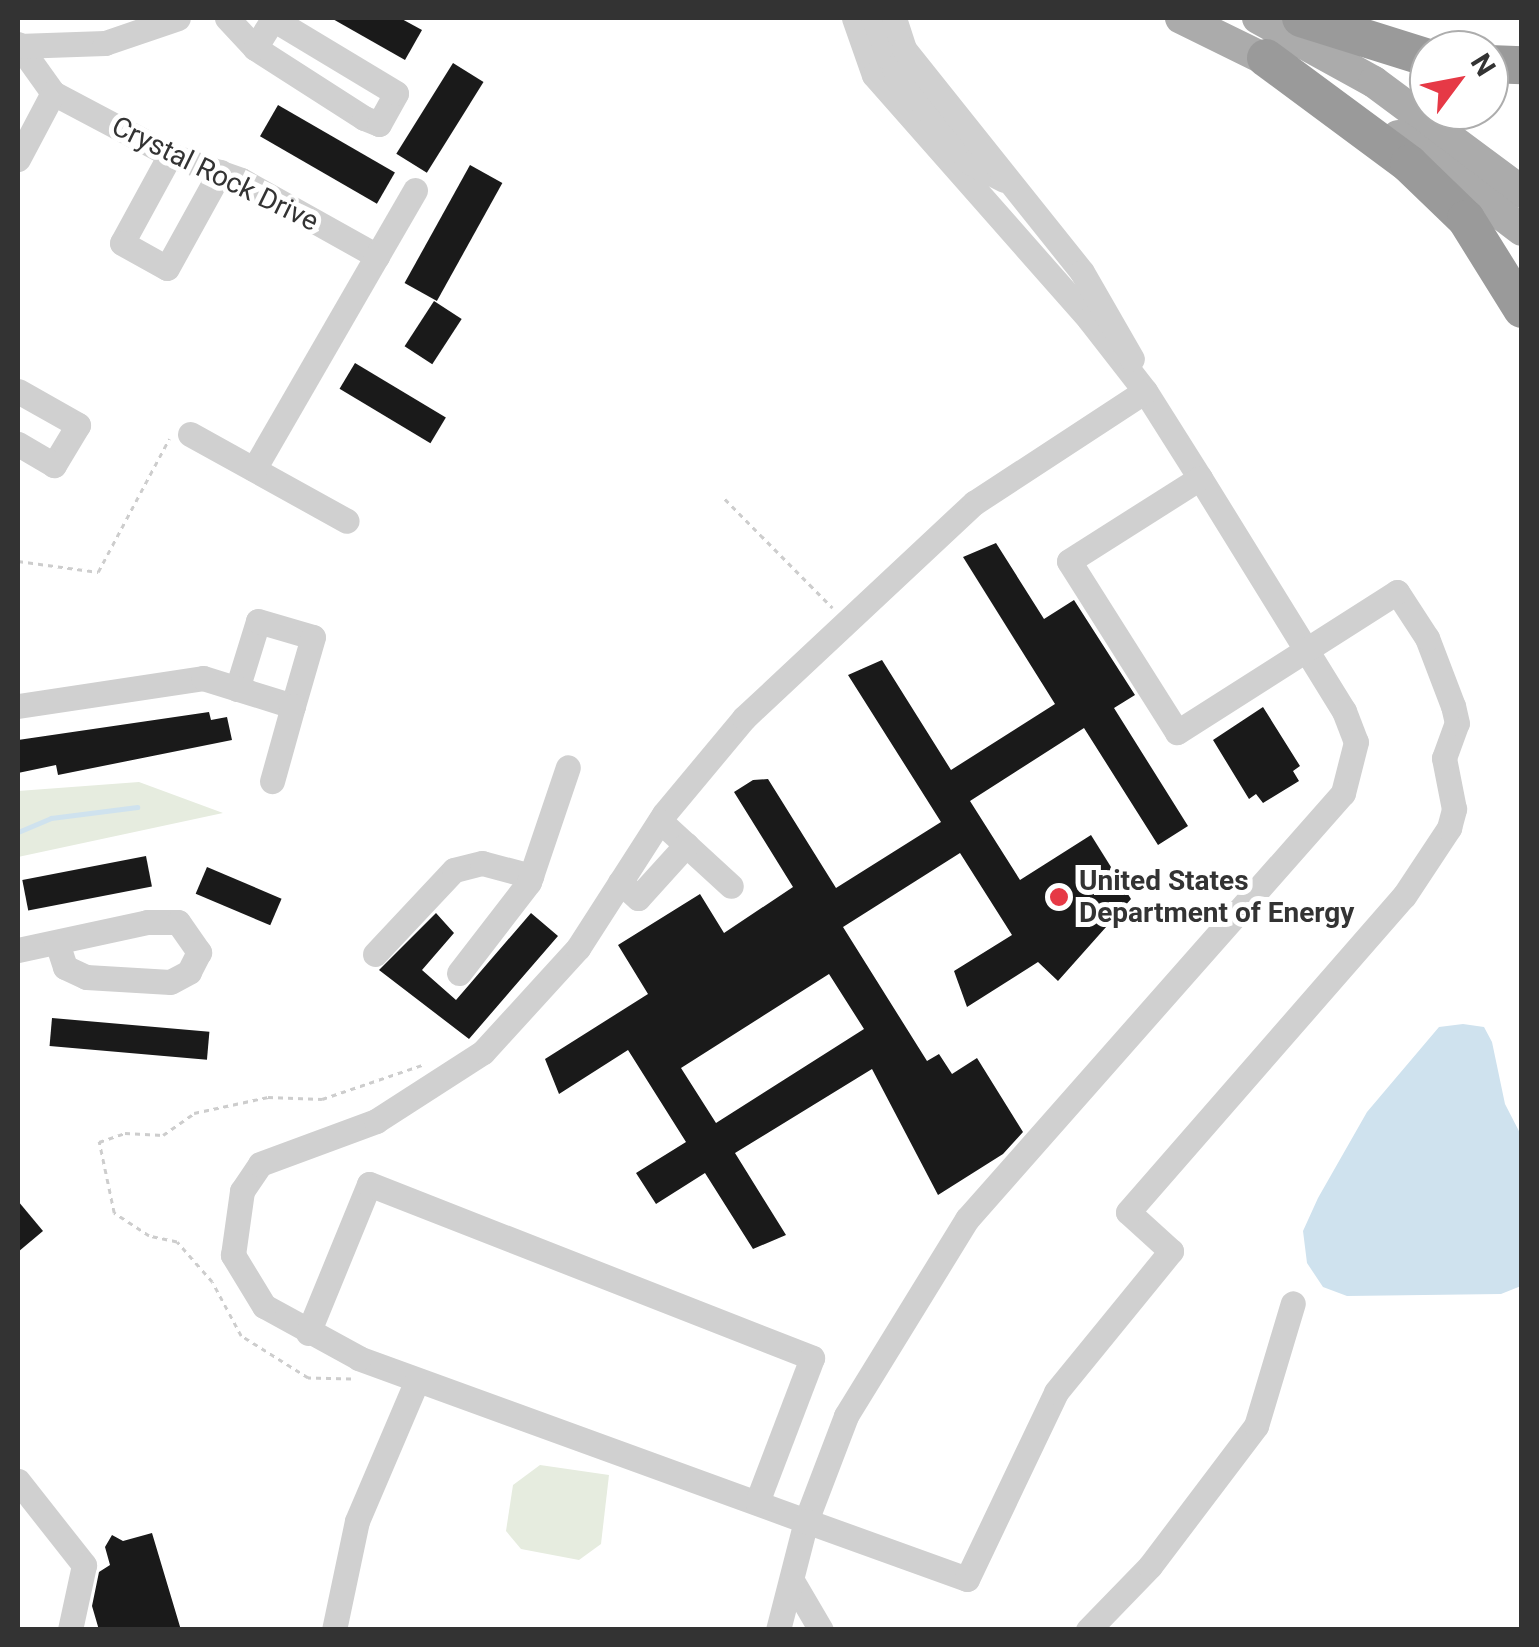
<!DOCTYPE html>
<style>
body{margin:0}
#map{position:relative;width:1539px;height:1647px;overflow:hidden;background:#fff;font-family:Roboto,sans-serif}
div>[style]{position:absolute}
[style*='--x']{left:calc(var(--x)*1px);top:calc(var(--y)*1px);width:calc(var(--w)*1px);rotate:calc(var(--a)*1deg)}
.green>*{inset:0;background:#e6ecdf}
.water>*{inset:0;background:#cfe2ee}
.stream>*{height:5px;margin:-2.5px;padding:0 2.5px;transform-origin:2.5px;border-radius:2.5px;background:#cfe2ee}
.building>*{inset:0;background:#1a1a1a;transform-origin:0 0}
.path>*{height:2.5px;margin-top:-1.25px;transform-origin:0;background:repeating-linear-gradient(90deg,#cdcdcd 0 5px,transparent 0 10px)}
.minor>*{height:25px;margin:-12.5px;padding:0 12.5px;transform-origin:12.5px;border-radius:12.5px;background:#d0d0d0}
.major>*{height:32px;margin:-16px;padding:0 16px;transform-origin:16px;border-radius:16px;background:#ababab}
.highway>*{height:38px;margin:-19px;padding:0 19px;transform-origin:19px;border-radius:19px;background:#9a9a9a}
.dots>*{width:28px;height:28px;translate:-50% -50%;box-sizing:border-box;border:5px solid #fff;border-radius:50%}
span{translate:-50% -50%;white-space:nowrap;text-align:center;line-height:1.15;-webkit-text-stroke:10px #fff;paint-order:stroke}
.street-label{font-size:28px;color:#333}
.poi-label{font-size:28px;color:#333;font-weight:700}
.left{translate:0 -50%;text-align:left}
.frame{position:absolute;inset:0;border:20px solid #333;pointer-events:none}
.north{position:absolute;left:1409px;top:30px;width:100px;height:100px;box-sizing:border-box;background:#fff;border:2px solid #adadad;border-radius:50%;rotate:58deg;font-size:28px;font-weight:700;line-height:40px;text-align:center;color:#333}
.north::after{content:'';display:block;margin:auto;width:35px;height:45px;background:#e63946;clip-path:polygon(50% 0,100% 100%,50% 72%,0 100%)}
</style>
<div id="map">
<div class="green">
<i style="clip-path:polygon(139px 782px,223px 813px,18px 857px,18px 791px)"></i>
<i style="clip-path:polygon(540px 1465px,609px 1475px,601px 1544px,579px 1560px,521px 1549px,506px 1531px,513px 1485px)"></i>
</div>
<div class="water">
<i style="clip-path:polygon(1463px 1024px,1484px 1027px,1492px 1042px,1505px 1104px,1521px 1135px,1521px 1286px,1501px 1294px,1347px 1296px,1323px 1287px,1307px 1263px,1303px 1231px,1318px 1198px,1367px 1112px,1439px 1027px)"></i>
</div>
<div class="stream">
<i style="--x:18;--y:832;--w:36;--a:-23"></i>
<i style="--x:51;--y:818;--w:87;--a:-7.3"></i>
</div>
<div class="building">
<i style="clip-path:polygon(331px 18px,400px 18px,422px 30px,405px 60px)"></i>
<i style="left:453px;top:63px;width:36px;height:107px;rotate:32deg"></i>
<i style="left:278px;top:105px;width:135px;height:36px;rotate:30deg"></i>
<i style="left:470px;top:165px;width:37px;height:135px;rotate:29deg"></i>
<i style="left:434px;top:301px;width:33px;height:54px;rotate:33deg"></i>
<i style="left:355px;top:363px;width:106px;height:30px;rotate:31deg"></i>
<i style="clip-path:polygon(evenodd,996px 543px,1044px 619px,1074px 600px,1135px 695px,1114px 708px,1188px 826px,1158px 845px,1084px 728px,970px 801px,1020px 880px,1091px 835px,1131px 899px,1058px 981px,1038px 962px,967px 1007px,954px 971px,1012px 935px,960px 853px,843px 927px,927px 1061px,939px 1054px,952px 1074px,977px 1058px,1023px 1132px,1003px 1154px,938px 1195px,872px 1069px,735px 1153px,786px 1235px,753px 1249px,705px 1173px,656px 1204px,636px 1173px,686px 1142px,628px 1050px,559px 1094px,545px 1059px,648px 994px,618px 945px,700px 894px,724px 933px,793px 887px,734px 792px,753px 780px,768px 779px,836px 888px,941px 822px,848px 675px,882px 660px,951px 770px,1055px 704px,963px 557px,996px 543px,829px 974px,864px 1029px,716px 1123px,681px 1068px,829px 974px)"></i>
<i style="clip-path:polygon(1263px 707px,1300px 766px,1293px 771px,1299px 781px,1263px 803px,1256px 794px,1249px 799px,1213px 740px)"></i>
<i style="clip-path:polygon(209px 712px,211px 720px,227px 717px,232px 740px,58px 775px,56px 765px,18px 773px,18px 740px)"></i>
<i style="left:146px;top:856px;width:31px;height:126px;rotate:79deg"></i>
<i style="left:207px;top:867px;width:81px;height:29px;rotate:23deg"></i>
<i style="clip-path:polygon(436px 913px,454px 933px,422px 970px,456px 1000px,531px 913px,558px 936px,469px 1039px,379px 970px)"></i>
<i style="left:52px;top:1018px;width:158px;height:28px;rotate:5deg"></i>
<i style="clip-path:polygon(18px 1201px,43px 1231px,18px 1252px)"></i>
<i style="clip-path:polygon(152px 1533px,181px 1630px,99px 1630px,92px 1606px,99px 1572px,110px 1565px,105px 1547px,112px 1535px,123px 1541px)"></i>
</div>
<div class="path">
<i style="--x:725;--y:499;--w:153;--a:45.3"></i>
<i style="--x:18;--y:561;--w:81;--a:7.8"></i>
<i style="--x:98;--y:572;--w:151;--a:-61.9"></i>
<i style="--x:351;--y:1379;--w:43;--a:-178.7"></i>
<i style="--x:308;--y:1378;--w:79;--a:-147.9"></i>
<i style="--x:241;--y:1336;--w:61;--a:-118.2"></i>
<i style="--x:212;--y:1282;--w:53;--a:-131.2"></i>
<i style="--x:177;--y:1242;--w:29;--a:-168"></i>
<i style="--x:149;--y:1236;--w:42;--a:-146.7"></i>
<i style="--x:114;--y:1213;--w:73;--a:-101.9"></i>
<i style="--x:99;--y:1142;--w:28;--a:-19"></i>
<i style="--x:125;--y:1133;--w:38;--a:3"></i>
<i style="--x:163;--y:1135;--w:38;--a:-35"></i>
<i style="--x:194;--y:1113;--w:76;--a:-12.2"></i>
<i style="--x:268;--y:1097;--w:54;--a:2.1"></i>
<i style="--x:322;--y:1099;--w:106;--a:-18.8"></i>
</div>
<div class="minor">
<i style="--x:227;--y:18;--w:41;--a:47"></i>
<i style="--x:255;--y:48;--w:130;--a:32.7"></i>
<i style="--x:364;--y:118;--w:16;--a:22"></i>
<i style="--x:379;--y:124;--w:35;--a:-61"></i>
<i style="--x:396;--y:93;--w:144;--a:-149"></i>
<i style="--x:273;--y:19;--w:34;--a:122"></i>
<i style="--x:854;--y:18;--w:60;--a:70.7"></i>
<i style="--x:874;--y:75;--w:325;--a:48.6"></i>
<i style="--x:1089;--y:319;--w:91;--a:52.1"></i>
<i style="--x:1145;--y:391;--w:103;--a:57.7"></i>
<i style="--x:1200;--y:478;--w:274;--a:58.3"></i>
<i style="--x:1344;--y:711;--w:33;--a:69"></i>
<i style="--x:1356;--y:742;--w:53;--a:104.3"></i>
<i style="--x:1343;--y:793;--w:568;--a:131.43"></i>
<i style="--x:967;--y:1219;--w:231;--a:121.6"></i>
<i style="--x:846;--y:1416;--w:112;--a:110.9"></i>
<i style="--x:806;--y:1521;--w:476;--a:-160"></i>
<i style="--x:359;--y:1358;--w:108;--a:-151.3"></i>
<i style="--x:264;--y:1306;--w:60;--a:-121.3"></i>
<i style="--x:233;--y:1255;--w:65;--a:-82"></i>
<i style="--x:242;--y:1191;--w:32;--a:-56"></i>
<i style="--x:260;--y:1164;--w:124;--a:-20.3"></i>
<i style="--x:376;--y:1121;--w:127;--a:-32.8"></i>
<i style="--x:483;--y:1052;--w:141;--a:-47.6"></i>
<i style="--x:578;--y:948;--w:159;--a:-57.3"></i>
<i style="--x:664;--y:814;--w:125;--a:-50.2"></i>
<i style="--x:744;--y:718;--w:315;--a:-43.1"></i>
<i style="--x:974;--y:503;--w:204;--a:-33.2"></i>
<i style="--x:873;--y:18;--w:54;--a:67.2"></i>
<i style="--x:894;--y:68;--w:122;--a:51"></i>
<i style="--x:971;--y:163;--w:37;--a:27"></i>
<i style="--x:894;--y:18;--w:33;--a:72"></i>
<i style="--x:904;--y:49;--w:285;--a:51.4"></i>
<i style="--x:1082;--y:272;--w:100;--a:60.1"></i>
<i style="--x:18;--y:44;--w:60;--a:54.5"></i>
<i style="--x:53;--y:93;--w:132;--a:27.9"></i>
<i style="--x:170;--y:155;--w:75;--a:19.4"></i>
<i style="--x:241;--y:180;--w:156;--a:29.2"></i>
<i style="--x:18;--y:46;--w:87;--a:-2"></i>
<i style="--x:105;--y:43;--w:77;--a:-18.9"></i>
<i style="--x:170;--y:155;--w:100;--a:118.6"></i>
<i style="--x:122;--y:243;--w:51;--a:29.1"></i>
<i style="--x:167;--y:268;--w:110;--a:-61.1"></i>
<i style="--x:18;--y:159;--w:75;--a:-62.1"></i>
<i style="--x:18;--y:391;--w:69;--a:29.5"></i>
<i style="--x:78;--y:425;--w:47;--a:121"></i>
<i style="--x:54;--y:465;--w:42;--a:-149.7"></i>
<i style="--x:190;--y:434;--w:179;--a:29"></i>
<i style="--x:254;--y:469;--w:322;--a:-60"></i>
<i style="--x:237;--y:689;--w:71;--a:-72.8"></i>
<i style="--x:258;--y:621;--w:57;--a:16.2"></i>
<i style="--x:313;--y:637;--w:72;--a:106.2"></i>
<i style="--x:18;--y:706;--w:187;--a:-8.6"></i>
<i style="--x:203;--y:678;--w:94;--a:17.3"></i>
<i style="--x:293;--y:706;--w:78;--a:105.6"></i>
<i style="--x:660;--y:821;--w:96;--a:42.5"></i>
<i style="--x:620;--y:882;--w:24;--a:42"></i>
<i style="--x:638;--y:898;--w:72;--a:-47.8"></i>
<i style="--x:18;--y:950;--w:132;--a:-12.2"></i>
<i style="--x:147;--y:922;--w:31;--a:0"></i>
<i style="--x:178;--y:922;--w:37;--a:55"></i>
<i style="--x:199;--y:952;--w:22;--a:117"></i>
<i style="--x:189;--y:972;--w:21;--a:152"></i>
<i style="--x:170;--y:982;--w:84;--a:-176.6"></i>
<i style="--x:86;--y:977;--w:23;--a:-155"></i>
<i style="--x:65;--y:967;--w:26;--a:-108"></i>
<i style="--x:375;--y:954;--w:115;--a:-46.8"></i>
<i style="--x:454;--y:870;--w:29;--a:-14"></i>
<i style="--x:482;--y:863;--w:51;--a:14.9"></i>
<i style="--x:459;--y:973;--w:115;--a:-52.4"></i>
<i style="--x:529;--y:882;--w:121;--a:-71.3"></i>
<i style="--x:308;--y:1333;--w:161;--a:-67.7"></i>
<i style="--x:369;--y:1184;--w:476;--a:21.4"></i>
<i style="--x:812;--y:1358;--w:154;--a:110.9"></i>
<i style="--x:18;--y:1481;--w:107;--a:51.8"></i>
<i style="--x:84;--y:1565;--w:66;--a:102.2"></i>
<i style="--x:794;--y:1584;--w:53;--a:59.6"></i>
<i style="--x:334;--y:1630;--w:111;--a:-78.1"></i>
<i style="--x:357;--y:1521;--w:153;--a:-66.9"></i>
<i style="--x:778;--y:1630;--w:113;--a:-75.6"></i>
<i style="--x:806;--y:1521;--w:171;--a:19.8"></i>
<i style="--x:967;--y:1579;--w:207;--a:-64.5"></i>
<i style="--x:1056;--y:1392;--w:182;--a:-50.8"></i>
<i style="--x:1171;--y:1251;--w:58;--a:-137.8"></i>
<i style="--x:1128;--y:1212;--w:420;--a:-48.9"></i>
<i style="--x:1404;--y:896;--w:82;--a:-56.5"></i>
<i style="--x:1449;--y:828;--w:20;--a:-75"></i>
<i style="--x:1454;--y:809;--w:52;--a:-101.1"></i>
<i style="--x:1444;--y:758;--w:37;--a:-70"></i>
<i style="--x:1457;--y:723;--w:17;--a:-103"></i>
<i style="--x:1453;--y:706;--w:73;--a:-110.9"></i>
<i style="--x:1427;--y:638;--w:55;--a:-123.1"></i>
<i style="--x:1397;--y:592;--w:261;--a:147.5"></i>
<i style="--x:1177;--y:732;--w:202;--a:-122.3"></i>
<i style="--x:1069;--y:561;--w:155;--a:-32.4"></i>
<i style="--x:1088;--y:1630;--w:89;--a:-45.9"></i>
<i style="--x:1150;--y:1566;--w:176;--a:-52.9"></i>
<i style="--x:1256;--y:1426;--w:128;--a:-73.3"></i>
</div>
<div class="major">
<i style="--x:1181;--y:18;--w:118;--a:26.1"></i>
<i style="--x:1258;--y:18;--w:132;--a:28.9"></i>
<i style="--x:1374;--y:82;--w:184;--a:36.6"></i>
<i style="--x:1398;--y:136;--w:156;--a:37.2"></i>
</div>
<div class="highway">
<i style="--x:1301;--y:18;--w:134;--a:17.4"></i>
<i style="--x:1266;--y:58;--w:178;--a:36.5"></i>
<i style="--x:1409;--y:164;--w:79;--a:44"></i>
<i style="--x:1466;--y:219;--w:106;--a:58.1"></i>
<i style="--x:1489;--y:64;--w:33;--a:2"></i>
</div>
<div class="dots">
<i style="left:1059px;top:897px;background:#e63946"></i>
</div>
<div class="street-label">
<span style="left:215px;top:174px;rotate:26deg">Crystal Rock Drive</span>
</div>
<div class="poi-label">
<span class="left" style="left:1079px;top:897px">United States<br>Department of Energy</span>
</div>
<div class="frame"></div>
<div class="north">N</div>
</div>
